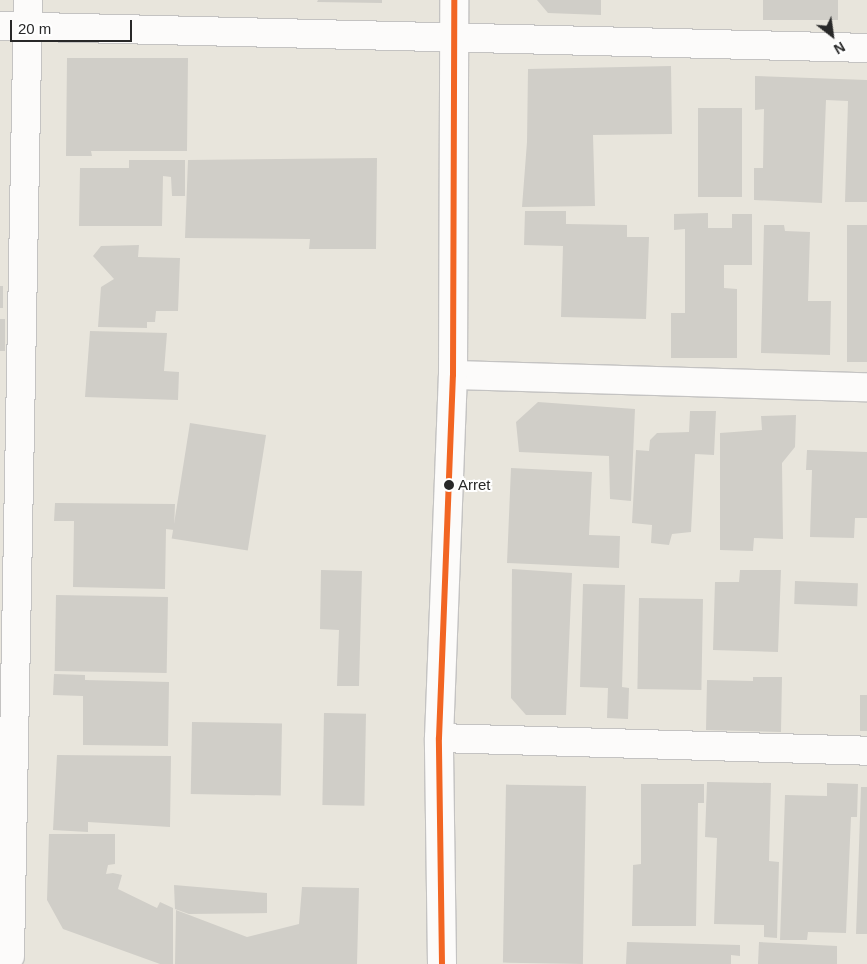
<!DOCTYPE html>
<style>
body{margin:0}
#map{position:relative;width:867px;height:964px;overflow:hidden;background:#e8e5dc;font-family:Arial,sans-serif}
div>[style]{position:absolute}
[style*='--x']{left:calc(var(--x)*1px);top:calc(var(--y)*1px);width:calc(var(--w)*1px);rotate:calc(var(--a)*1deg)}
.building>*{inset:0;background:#d0cec8;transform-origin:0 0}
.roads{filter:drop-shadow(1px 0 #c4c3c2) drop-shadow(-1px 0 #c4c3c2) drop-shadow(0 1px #c4c3c2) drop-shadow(0 -1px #c4c3c2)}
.minor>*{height:28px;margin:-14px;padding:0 14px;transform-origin:14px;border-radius:14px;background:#fcfbfa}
.bus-1>*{height:6px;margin:-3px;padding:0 3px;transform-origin:3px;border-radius:3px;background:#f26522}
.dots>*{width:14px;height:14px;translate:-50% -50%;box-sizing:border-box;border:2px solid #fff;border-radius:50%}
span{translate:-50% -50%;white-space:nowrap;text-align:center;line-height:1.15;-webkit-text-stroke:4px #fff;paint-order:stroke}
.bus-label{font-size:15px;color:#282828}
.left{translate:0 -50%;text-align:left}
.north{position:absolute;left:807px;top:10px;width:50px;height:50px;-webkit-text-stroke:4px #fff;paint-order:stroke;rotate:150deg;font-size:14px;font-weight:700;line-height:20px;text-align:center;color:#282828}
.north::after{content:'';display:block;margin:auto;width:18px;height:22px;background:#282828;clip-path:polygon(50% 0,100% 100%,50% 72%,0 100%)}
.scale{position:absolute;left:10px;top:20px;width:122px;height:22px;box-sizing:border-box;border:2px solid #282828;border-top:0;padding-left:6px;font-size:15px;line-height:18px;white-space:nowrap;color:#282828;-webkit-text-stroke:4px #fff;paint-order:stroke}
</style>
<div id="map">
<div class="building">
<i style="clip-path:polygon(318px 0,382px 0,382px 3px,317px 2px)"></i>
<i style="clip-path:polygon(537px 0,601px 0,601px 15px,548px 13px)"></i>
<i style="left:763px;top:0;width:75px;height:20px"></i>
<i style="clip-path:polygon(67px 58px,188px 58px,187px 151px,91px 151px,92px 156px,66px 156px)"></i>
<i style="clip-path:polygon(671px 66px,672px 134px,593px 135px,595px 206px,522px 207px,527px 142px,528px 69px)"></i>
<i style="clip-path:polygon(755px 76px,867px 80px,867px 202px,845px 202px,848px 101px,826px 100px,822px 203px,754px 200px,754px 168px,763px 168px,764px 109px,755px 110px)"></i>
<i style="left:698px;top:108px;width:44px;height:89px"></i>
<i style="clip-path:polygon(377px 158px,376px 249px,309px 249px,310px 239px,185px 238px,188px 160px)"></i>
<i style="clip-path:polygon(129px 160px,185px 160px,185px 196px,172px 196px,171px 177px,163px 176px,162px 226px,79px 226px,80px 168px,129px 168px)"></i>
<i style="clip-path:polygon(525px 211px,566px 211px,566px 224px,627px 225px,627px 237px,649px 237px,646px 319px,561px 317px,563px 246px,524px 245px)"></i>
<i style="clip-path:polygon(708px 213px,708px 228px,732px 228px,732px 214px,752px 214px,752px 265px,724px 265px,724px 288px,737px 289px,737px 358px,671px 358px,671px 313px,685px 313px,685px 229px,674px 230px,674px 214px)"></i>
<i style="clip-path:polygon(764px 225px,784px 225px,785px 231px,810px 232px,808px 301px,831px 301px,830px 355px,761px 353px)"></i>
<i style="left:847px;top:225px;width:20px;height:137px"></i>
<i style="clip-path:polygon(139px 245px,138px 257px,180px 258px,178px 311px,156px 311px,155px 322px,147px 322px,147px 328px,98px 327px,101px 287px,114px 279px,93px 256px,101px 246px)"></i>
<i style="left:0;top:286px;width:3px;height:22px"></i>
<i style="left:0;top:319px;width:5px;height:32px"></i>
<i style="clip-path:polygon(90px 331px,167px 333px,164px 371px,179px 372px,178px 400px,85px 397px)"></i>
<i style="clip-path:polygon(538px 402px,635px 409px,631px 501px,610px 499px,609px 456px,519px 452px,516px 422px)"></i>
<i style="clip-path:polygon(690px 411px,716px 411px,714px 455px,695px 454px,691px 532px,672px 534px,669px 545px,651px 543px,652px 525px,632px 523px,636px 450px,649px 451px,650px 440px,657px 433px,689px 432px)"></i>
<i style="clip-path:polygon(796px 415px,795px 447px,782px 463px,783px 539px,754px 538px,753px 551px,720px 550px,720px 433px,762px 430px,761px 416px)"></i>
<i style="left:190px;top:423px;width:77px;height:117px;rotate:9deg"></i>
<i style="clip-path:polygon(807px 450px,867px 452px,867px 518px,855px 518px,854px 538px,810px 537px,812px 470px,806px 470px)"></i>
<i style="clip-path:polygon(511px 468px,592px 472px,589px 535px,620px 536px,619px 568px,507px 563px)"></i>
<i style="clip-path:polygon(55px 503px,175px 504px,174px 530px,166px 529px,165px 589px,73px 587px,74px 521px,54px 521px)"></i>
<i style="clip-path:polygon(512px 569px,572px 573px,566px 715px,526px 715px,511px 698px)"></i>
<i style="clip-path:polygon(321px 570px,362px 571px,359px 686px,337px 686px,339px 630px,320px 629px)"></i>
<i style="clip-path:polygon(740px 570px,781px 570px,778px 652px,713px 650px,715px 582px,739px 582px)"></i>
<i style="left:795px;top:581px;width:63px;height:23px;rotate:2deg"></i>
<i style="clip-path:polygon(583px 584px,625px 585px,622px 687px,629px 688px,628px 719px,607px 718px,608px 688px,580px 687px)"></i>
<i style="left:56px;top:595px;width:112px;height:76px;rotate:1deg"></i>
<i style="left:639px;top:598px;width:64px;height:91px;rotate:1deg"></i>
<i style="clip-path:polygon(54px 674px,85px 675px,85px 680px,169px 682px,168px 746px,83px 745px,83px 696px,53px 695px)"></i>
<i style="clip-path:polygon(753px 677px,782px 677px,781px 732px,706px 730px,707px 680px,753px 681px)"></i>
<i style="left:860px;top:695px;width:7px;height:36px"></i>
<i style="left:324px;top:713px;width:42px;height:92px;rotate:1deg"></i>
<i style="left:192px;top:722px;width:90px;height:72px;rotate:1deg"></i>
<i style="clip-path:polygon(57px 755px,171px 756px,170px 827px,88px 822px,88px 832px,53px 830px)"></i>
<i style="clip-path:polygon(707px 782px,771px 783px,769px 861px,779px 862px,777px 938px,764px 937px,764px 925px,714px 924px,717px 838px,705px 837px)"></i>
<i style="clip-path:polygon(827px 783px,858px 784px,857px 817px,851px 817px,846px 933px,808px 932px,807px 940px,780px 940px,785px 795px,827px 796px)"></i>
<i style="clip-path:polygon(641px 784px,704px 784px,704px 803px,698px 803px,696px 926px,632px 926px,633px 865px,641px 864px)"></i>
<i style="left:586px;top:786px;width:178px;height:80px;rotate:91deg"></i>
<i style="clip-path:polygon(861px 787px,867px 787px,867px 934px,856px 934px)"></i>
<i style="clip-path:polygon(49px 834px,115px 834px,115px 864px,108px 865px,106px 874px,113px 873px,122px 875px,118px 889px,157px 908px,160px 902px,173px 908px,173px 964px,160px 964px,63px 929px,47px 900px)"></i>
<i style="clip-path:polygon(174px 885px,267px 893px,267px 913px,189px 914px,175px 909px)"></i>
<i style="clip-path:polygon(302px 887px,359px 888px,357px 964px,175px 964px,176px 910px,247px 937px,299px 924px)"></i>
<i style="clip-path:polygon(627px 942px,740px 945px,740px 956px,731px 955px,731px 964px,626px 964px)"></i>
<i style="clip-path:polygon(759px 942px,837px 946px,837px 964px,758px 964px)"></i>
</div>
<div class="roads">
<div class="minor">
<i style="--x:0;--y:26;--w:867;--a:1.45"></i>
<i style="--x:453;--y:375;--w:414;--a:1.7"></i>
<i style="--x:439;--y:738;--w:428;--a:1.7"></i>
<i style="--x:10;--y:956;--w:956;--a:-88.92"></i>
<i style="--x:442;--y:964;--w:226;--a:-90.8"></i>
<i style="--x:439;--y:738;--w:363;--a:-87.8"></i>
<i style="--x:453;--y:375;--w:375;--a:-89.8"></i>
</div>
</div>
<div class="bus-1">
<i style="--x:442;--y:964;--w:226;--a:-90.8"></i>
<i style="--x:439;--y:738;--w:363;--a:-87.8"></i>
<i style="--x:453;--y:375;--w:375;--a:-89.8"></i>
</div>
<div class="dots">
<i style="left:449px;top:485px;background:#282828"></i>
</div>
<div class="bus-label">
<span class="left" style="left:458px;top:485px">Arret</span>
</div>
<div class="north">N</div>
<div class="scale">20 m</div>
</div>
